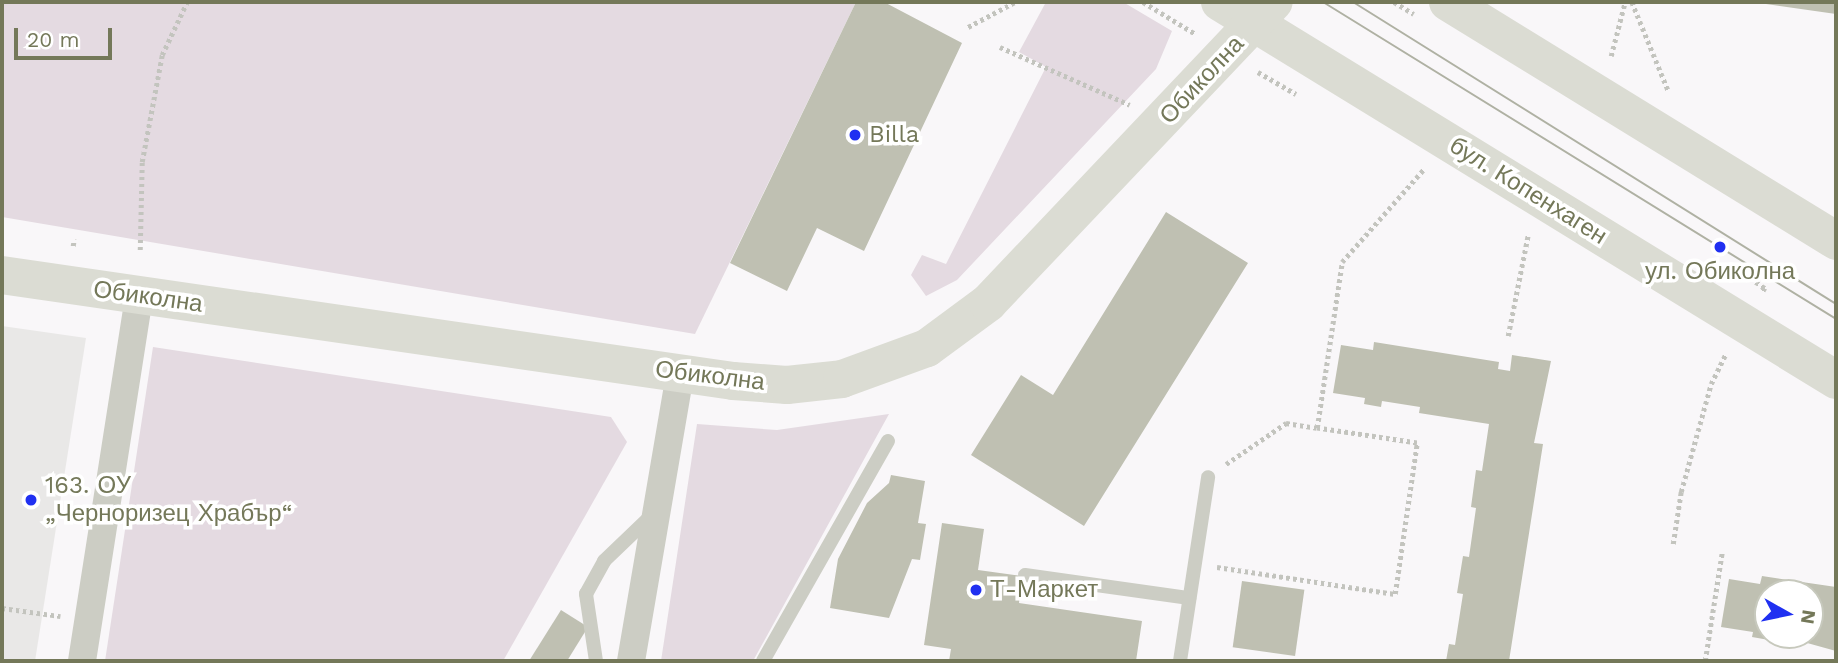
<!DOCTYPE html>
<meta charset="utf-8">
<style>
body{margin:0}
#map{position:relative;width:1838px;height:663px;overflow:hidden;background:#f9f7f9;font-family:"Work Sans",sans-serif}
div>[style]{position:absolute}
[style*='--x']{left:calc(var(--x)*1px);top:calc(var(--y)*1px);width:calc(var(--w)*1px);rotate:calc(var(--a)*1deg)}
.built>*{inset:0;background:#e9e8e7}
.green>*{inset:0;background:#e4dae1}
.building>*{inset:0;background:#bfc0b2;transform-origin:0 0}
.path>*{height:4.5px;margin-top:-2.25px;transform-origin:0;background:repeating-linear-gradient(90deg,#c3c4be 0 3.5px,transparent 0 7px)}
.lane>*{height:14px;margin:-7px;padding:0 7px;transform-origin:7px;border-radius:7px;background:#cccdc4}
.street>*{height:28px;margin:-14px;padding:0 14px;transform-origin:14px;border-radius:14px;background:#cccdc4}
.secondary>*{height:38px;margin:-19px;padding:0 19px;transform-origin:19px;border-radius:19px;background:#dbdcd3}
.tram>*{height:2px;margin:-1px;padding:0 1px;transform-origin:1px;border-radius:1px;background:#afb1a3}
.dots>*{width:19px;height:19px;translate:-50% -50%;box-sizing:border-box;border:4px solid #fff;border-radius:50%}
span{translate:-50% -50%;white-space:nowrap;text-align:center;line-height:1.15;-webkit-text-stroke:7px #fff;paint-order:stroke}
.street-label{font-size:24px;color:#747859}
.poi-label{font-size:24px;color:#747859}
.left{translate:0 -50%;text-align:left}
.frame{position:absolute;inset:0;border:4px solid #747859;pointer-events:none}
.north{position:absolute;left:1754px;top:579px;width:70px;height:70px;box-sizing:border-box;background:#fff;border:2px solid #c7c9bd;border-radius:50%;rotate:99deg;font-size:19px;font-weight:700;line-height:28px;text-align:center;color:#747859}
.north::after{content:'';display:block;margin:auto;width:24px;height:32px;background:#2030f1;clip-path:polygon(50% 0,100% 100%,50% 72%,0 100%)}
.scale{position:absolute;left:14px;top:28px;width:98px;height:32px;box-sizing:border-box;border:4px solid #747859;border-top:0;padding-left:9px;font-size:21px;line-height:24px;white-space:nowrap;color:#747859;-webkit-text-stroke:5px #fff;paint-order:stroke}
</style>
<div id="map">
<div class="built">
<i style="clip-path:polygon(2px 326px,86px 338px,35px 661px,2px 661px)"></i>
</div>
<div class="green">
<i style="clip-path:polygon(2px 2px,856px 2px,695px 334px,2px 217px)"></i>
<i style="clip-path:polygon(1046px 2px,1123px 2px,1172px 31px,1156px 69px,957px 280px,926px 296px,911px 275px,922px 255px,946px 264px,1046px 67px,1019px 52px)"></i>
<i style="clip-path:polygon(153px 347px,611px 417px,627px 442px,503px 661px,105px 661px)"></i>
<i style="clip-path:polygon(889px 414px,753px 661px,661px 661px,697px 424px,777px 430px)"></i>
</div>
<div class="building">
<i style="clip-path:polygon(856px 2px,884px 2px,962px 43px,864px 251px,817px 228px,787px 291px,730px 263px)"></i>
<i style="clip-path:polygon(1759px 2px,1836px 2px,1836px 14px,1759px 3px)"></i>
<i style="clip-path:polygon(1166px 212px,1248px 263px,1084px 526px,971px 455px,1021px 375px,1053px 395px)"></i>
<i style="clip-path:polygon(1374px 342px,1499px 362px,1498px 369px,1510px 371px,1512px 355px,1551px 361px,1534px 443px,1543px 444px,1509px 661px,1446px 661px,1449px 644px,1455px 645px,1463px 594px,1457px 593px,1463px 556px,1469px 557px,1476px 508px,1471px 507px,1476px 470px,1482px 471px,1489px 424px,1419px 413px,1420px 407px,1382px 401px,1381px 407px,1364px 404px,1365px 398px,1333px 393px,1341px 345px,1373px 350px)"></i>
<i style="clip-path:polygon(891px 475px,925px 481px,918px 523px,926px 524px,920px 560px,912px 559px,889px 618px,830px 608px,838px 559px,867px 503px,889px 483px)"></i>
<i style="clip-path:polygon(942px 523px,984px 529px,978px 570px,1022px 576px,1019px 603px,1142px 621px,1136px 661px,949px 661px,951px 649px,924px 645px)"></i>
<i style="clip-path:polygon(1762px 576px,1836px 587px,1836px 651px,1782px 636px,1810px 635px,1810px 593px,1768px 593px,1769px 640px,1752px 637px,1753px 632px,1721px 627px,1729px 579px,1760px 584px)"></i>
<i style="left:1242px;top:581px;width:63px;height:67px;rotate:8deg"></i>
<i style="clip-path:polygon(561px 610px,588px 627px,567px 661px,529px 661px)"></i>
</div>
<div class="path">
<i style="--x:1143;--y:2;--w:60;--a:31.3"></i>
<i style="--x:1394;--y:2;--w:23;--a:31"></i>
<i style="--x:1632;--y:2;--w:97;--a:67.7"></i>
<i style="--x:968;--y:27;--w:53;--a:-28"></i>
<i style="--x:1000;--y:47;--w:142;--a:24"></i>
<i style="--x:1611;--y:56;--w:56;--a:-75.5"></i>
<i style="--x:1258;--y:72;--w:44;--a:30.1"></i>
<i style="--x:73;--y:246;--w:7;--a:-82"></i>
<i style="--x:140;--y:250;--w:88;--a:-88.7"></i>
<i style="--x:142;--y:162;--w:109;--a:-79.4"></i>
<i style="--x:162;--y:55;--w:59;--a:-64.7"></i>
<i style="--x:1738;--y:271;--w:13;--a:32"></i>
<i style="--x:1752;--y:275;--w:4;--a:124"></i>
<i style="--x:1750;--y:278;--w:18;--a:34"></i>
<i style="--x:1765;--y:288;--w:6;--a:121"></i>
<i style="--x:1508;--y:336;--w:103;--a:-78.8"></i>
<i style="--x:1226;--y:464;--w:73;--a:-34.3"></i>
<i style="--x:1286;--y:423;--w:31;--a:9"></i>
<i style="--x:1673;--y:544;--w:53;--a:-81.3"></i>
<i style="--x:1681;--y:492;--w:112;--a:-74.5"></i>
<i style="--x:1711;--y:384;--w:34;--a:-64"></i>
<i style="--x:1217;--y:567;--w:180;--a:8.6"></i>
<i style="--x:1395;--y:594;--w:153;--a:-81.7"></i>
<i style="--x:1417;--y:443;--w:101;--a:-171.5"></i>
<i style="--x:1317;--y:428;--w:168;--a:-81.4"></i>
<i style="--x:1342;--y:262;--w:124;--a:-48.6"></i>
<i style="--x:2;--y:608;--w:59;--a:7.9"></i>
<i style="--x:1705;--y:661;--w:110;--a:-81.1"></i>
</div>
<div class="lane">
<i style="--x:1025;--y:575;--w:166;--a:8"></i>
<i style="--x:596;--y:661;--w:68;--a:-98.5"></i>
<i style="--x:586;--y:594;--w:38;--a:-61"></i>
<i style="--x:604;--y:561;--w:68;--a:-43.8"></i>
<i style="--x:763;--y:661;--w:253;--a:-60.4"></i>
<i style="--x:1180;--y:661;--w:186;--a:-81.3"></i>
</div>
<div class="street">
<i style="--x:82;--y:661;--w:369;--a:-81.1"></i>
<i style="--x:631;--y:661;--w:292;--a:-80.3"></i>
</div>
<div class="secondary">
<i style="--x:1220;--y:2;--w:723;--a:31.53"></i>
<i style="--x:1448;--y:2;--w:456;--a:31.6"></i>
<i style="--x:2;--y:275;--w:739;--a:8.25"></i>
<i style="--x:733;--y:381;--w:54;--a:4.2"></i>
<i style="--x:787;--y:385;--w:55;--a:-6.2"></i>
<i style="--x:842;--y:379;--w:90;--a:-20"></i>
<i style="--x:927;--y:348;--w:76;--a:-36.4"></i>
<i style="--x:988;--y:303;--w:415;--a:-46.5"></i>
</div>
<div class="tram">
<i style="--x:1323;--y:2;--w:603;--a:31.71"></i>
<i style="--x:1353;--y:2;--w:570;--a:32.02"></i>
</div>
<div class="dots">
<i style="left:855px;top:135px;background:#2030f1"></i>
<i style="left:1720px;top:247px;background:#2030f1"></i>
<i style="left:31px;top:500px;background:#2030f1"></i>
<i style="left:976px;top:590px;background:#2030f1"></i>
</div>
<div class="street-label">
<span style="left:1202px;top:80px;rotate:-47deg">Обиколна</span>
<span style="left:1528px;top:191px;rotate:32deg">бул. Копенхаген</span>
<span style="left:148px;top:297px;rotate:8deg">Обиколна</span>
<span style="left:710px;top:376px;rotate:7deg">Обиколна</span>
</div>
<div class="poi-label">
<span class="left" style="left:869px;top:135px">Billa</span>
<span style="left:1720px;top:272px">ул. Обиколна</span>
<span class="left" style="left:45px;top:500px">163. ОУ<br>„Черноризец Храбър“</span>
<span class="left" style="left:990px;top:590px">Т-Маркет</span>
</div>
<div class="frame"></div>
<div class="north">N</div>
<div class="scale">20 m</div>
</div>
